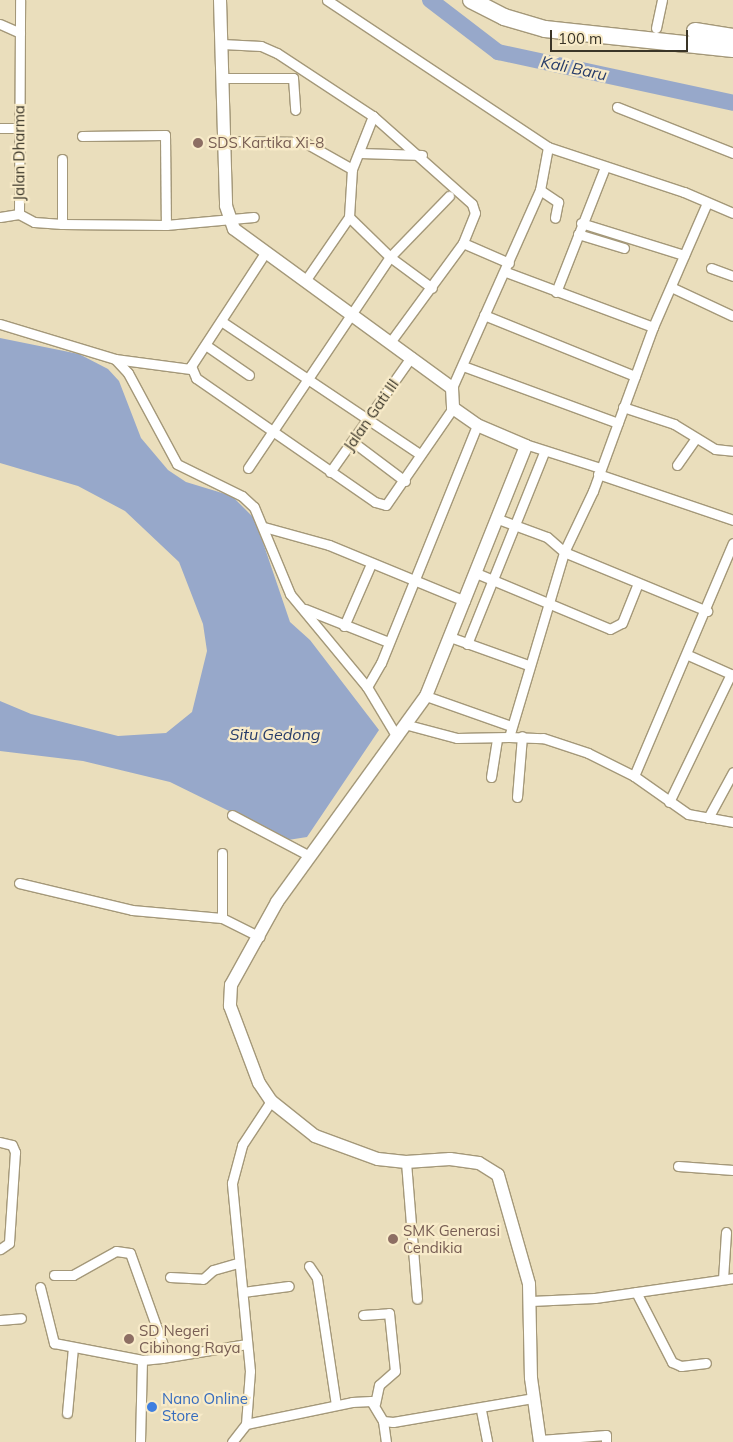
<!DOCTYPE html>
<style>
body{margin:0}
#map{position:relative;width:733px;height:1442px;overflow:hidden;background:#eadebc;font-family:Mulish,sans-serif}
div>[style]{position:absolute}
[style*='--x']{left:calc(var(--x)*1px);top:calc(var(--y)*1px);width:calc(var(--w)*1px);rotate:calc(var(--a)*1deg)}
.water>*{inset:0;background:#97a8ca}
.river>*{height:16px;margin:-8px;padding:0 8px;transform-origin:8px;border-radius:8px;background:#97a8ca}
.roads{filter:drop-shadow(1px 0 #a49879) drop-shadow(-1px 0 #a49879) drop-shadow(0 1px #a49879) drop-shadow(0 -1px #a49879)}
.street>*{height:9px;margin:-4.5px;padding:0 4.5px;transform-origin:4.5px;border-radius:4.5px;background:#fff}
.secondary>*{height:12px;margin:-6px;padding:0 6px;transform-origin:6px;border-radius:6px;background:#fff}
.highway>*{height:16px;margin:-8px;padding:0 8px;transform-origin:8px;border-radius:8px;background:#fff}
.dots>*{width:14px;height:14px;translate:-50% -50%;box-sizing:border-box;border:2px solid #f8ebc9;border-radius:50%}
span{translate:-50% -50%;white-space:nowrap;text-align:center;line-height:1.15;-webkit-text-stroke:4.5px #f8ebc9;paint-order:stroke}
.education-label{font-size:15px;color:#785e54}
.left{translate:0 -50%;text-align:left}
.street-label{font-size:15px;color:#3a3528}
.shop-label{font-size:15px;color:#366cbe}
.water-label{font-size:16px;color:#273c69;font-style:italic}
.scale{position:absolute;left:550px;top:30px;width:138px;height:22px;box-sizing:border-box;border:2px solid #3a3528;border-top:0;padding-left:6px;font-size:15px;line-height:18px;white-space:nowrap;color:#3a3528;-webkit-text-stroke:4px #f8ebc9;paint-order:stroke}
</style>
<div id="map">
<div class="water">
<i style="clip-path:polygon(0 338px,79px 354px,108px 369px,119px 381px,141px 438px,168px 470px,186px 482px,232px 496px,255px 519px,290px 622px,310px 640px,379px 730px,307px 837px,288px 840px,170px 782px,83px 761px,0 751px,0 701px,31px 714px,118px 736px,166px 733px,192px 712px,207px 651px,203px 624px,179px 562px,125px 511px,78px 486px,0 463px)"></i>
</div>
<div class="river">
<i style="--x:430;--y:0;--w:86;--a:37.4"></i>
<i style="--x:498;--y:52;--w:240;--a:12.2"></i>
</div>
<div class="roads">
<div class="street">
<i style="--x:327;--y:0;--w:265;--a:33.6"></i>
<i style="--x:548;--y:147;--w:44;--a:100.5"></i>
<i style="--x:540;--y:190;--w:217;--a:114"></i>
<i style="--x:0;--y:24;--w:22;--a:24"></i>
<i style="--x:656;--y:28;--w:29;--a:-78"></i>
<i style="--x:222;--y:44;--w:39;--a:3"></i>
<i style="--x:261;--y:46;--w:17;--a:24"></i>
<i style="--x:277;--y:53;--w:115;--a:33.3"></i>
<i style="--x:373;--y:116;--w:132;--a:41.6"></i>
<i style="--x:472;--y:204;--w:9;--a:72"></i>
<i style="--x:475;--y:213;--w:32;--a:112"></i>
<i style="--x:463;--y:243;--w:122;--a:126.3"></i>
<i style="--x:224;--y:78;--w:69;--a:0"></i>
<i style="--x:293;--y:78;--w:32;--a:86"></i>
<i style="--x:617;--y:107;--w:125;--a:21.6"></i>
<i style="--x:373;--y:116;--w:57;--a:111.6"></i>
<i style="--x:352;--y:169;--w:48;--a:93.6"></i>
<i style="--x:349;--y:217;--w:57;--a:44.3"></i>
<i style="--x:390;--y:257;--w:52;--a:36.4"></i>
<i style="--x:0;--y:128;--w:19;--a:0"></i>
<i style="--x:82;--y:136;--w:83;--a:-0.7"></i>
<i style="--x:165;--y:135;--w:90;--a:89.4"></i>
<i style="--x:225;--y:141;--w:79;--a:0.7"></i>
<i style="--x:304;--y:142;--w:55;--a:29.4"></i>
<i style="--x:548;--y:147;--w:143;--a:18.3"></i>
<i style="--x:684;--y:192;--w:53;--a:23.2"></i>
<i style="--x:360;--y:153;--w:62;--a:1.8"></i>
<i style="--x:540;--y:190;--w:22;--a:34"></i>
<i style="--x:558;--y:202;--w:16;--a:101"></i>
<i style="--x:19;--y:214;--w:17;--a:28"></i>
<i style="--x:34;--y:222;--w:28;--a:4"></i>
<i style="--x:62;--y:224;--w:104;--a:0.6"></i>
<i style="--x:166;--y:225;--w:88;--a:-5.2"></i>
<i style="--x:19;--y:214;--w:214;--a:-89.7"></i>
<i style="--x:0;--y:217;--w:19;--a:-9"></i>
<i style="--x:581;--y:223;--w:108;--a:17.3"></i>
<i style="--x:62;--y:224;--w:65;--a:-90"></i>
<i style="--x:578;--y:234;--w:48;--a:16.9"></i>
<i style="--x:463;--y:243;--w:50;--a:23.5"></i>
<i style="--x:265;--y:253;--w:135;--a:123.2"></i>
<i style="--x:191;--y:366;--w:13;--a:67"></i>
<i style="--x:196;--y:378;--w:218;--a:34.7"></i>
<i style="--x:375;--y:502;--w:11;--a:15"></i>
<i style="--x:386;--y:505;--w:118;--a:-55.4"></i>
<i style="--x:711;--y:268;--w:23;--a:20"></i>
<i style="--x:506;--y:272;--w:157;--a:20.5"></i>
<i style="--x:305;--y:281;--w:78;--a:-55.5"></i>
<i style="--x:671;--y:287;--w:68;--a:25.1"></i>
<i style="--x:556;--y:292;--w:134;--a:-68.6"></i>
<i style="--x:484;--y:315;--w:163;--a:22"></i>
<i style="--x:221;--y:321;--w:239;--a:33.8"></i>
<i style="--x:0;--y:324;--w:120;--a:16.9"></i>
<i style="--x:115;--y:359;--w:19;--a:47"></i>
<i style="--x:128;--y:373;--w:103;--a:61.7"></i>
<i style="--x:177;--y:464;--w:72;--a:26.2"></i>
<i style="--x:242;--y:496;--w:16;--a:43"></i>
<i style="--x:254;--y:507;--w:94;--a:67.5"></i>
<i style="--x:290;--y:594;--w:121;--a:50.4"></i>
<i style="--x:367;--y:687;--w:58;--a:59"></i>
<i style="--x:207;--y:346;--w:51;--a:34.6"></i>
<i style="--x:115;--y:359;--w:76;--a:7.6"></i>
<i style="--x:463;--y:366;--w:165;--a:20.2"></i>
<i style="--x:623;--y:407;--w:54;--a:18.4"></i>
<i style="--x:674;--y:424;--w:48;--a:31.4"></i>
<i style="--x:715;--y:449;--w:18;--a:6"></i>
<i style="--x:353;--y:442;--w:65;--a:36.9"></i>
<i style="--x:525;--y:444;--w:79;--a:17.7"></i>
<i style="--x:677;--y:465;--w:33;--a:-55"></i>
<i style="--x:248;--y:468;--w:254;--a:-56.1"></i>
<i style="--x:390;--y:257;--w:85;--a:-46"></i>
<i style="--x:330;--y:472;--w:141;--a:-54.8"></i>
<i style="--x:598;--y:474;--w:143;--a:18.8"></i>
<i style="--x:498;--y:519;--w:52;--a:20.2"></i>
<i style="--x:547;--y:537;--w:23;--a:41"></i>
<i style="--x:564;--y:552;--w:155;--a:22.4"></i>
<i style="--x:264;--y:527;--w:67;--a:15.5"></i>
<i style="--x:329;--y:545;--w:147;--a:22.4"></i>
<i style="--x:476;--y:573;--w:145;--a:22.7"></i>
<i style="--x:610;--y:629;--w:13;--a:-27"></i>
<i style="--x:622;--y:623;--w:43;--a:-68.2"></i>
<i style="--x:305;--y:609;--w:87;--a:21.6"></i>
<i style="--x:344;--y:626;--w:68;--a:-66.5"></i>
<i style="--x:450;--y:637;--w:83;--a:19.7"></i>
<i style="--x:467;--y:644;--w:207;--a:-68.1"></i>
<i style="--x:688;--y:655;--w:49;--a:24"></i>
<i style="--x:367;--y:687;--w:28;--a:-60"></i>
<i style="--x:381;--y:663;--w:257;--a:-68"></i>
<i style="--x:426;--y:696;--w:90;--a:19.4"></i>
<i style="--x:408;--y:725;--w:51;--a:14.9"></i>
<i style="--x:457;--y:738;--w:52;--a:-1.1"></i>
<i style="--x:509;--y:737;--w:193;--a:-73.4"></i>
<i style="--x:564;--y:552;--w:68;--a:-64.6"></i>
<i style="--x:593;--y:491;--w:175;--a:-69.9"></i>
<i style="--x:653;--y:327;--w:135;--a:-66.5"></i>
<i style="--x:509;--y:737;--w:34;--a:2"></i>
<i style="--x:543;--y:738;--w:47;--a:18.4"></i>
<i style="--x:588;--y:753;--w:51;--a:26.6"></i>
<i style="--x:634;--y:776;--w:66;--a:35.1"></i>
<i style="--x:688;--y:814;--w:46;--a:10.1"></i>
<i style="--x:634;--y:776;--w:253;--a:-67"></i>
<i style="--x:491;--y:777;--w:39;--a:-81"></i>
<i style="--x:517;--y:797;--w:61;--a:-85.3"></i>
<i style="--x:669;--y:802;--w:142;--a:-64.2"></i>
<i style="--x:232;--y:815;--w:86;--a:27.8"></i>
<i style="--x:708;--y:818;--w:52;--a:-61.5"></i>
<i style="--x:222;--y:853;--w:65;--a:90"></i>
<i style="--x:19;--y:883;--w:116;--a:13.4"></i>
<i style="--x:132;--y:910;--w:90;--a:5.1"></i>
<i style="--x:222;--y:918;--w:42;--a:26.6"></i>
<i style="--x:0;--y:1142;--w:12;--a:14"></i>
<i style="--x:12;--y:1145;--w:8;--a:67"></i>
<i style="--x:15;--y:1152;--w:91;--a:93.8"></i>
<i style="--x:9;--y:1243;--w:11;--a:146"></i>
<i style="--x:406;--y:1162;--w:137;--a:85.4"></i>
<i style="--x:678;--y:1166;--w:55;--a:4.2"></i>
<i style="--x:309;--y:1266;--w:14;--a:56"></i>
<i style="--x:317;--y:1278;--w:128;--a:81.5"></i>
<i style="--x:54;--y:1275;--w:19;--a:0"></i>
<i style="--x:73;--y:1275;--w:49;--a:-29.2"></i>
<i style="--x:116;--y:1251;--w:14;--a:8"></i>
<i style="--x:130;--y:1253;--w:98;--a:70.3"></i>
<i style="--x:163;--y:1345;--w:13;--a:94"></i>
<i style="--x:162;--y:1358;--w:20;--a:174"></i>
<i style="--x:142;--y:1360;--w:82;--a:91.4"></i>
<i style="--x:170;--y:1277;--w:33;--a:3"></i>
<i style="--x:203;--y:1279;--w:13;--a:-42"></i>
<i style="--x:213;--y:1270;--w:26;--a:-16"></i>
<i style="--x:723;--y:1279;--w:47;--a:-86.3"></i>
<i style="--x:40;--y:1287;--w:58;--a:76"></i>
<i style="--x:54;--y:1343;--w:90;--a:10.9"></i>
<i style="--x:243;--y:1292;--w:46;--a:-7.4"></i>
<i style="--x:636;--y:1292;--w:79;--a:62.8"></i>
<i style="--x:672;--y:1362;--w:10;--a:24"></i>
<i style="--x:681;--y:1366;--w:25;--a:-7"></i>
<i style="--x:531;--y:1301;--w:64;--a:-2.7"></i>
<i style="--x:595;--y:1298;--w:139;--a:-8.2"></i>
<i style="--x:363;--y:1315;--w:26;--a:-4"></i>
<i style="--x:389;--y:1313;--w:58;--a:84.1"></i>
<i style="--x:395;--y:1371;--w:21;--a:139"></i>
<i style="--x:379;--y:1385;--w:19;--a:102"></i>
<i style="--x:0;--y:1320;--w:21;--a:-5"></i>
<i style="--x:162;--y:1358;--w:86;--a:-9.4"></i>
<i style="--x:481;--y:1410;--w:33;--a:79"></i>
<i style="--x:67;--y:1413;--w:66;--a:-84.8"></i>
<i style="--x:383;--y:1421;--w:21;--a:82"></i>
<i style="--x:246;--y:1424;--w:108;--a:-11.7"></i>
<i style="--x:352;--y:1402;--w:19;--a:-3"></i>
<i style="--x:371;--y:1401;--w:23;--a:59"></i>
<i style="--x:383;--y:1421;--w:10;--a:6"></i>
<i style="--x:393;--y:1422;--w:143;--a:-9.7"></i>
<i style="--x:540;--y:1440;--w:66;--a:-4.3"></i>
<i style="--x:606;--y:1435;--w:7;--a:90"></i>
<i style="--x:232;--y:1442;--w:23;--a:-52"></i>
<i style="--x:246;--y:1424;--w:53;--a:-85.7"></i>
<i style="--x:250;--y:1371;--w:189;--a:-95.5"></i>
<i style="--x:232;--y:1183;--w:39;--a:-75"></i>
<i style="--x:242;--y:1145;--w:53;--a:-56.6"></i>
</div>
<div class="secondary">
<i style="--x:220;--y:0;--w:206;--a:88.3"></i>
<i style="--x:226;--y:206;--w:24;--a:71"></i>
<i style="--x:234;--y:229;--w:270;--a:36.1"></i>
<i style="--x:452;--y:388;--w:20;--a:87"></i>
<i style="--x:453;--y:408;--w:29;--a:35"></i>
<i style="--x:477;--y:425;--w:53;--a:23.2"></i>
<i style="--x:526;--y:446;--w:269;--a:111.8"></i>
<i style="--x:426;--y:696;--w:254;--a:125.9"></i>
<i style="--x:277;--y:902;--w:95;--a:119"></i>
<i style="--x:231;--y:985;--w:21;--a:93"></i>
<i style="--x:230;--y:1006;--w:82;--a:69.4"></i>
<i style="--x:259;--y:1083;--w:22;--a:56"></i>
<i style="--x:271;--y:1101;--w:56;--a:38.5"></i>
<i style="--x:315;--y:1136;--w:67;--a:20.1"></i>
<i style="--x:378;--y:1159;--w:28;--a:6"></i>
<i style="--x:406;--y:1162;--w:44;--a:-3.9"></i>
<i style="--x:450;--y:1159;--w:29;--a:8"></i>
<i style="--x:479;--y:1163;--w:22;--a:32"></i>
<i style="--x:498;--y:1175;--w:113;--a:74.1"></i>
<i style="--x:529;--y:1284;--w:94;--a:88.8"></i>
<i style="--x:531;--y:1378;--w:65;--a:82"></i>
</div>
<div class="highway">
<i style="--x:471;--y:0;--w:37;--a:27"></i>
<i style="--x:504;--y:17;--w:43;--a:16.3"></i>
<i style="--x:545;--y:29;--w:189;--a:6.1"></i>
<i style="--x:695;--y:31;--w:38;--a:9"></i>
</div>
</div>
<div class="dots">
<i style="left:198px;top:143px;background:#8d6e63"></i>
<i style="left:393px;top:1239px;background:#8d6e63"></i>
<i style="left:129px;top:1339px;background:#8d6e63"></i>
<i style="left:152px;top:1407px;background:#3f7fe0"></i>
</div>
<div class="education-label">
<span class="left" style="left:208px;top:143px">SDS Kartika Xi-8</span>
<span class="left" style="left:403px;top:1239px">SMK Generasi<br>Cendikia</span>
<span class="left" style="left:139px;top:1339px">SD Negeri<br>Cibinong Raya</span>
</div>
<div class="street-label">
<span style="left:19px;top:153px;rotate:-90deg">Jalan Dharma</span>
<span style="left:371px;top:415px;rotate:-55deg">Jalan Gati III</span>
</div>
<div class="shop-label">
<span class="left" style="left:162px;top:1407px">Nano Online<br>Store</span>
</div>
<div class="water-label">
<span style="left:574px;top:68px;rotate:12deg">Kali Baru</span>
<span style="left:275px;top:734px">Situ Gedong</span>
</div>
<div class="scale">100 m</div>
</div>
